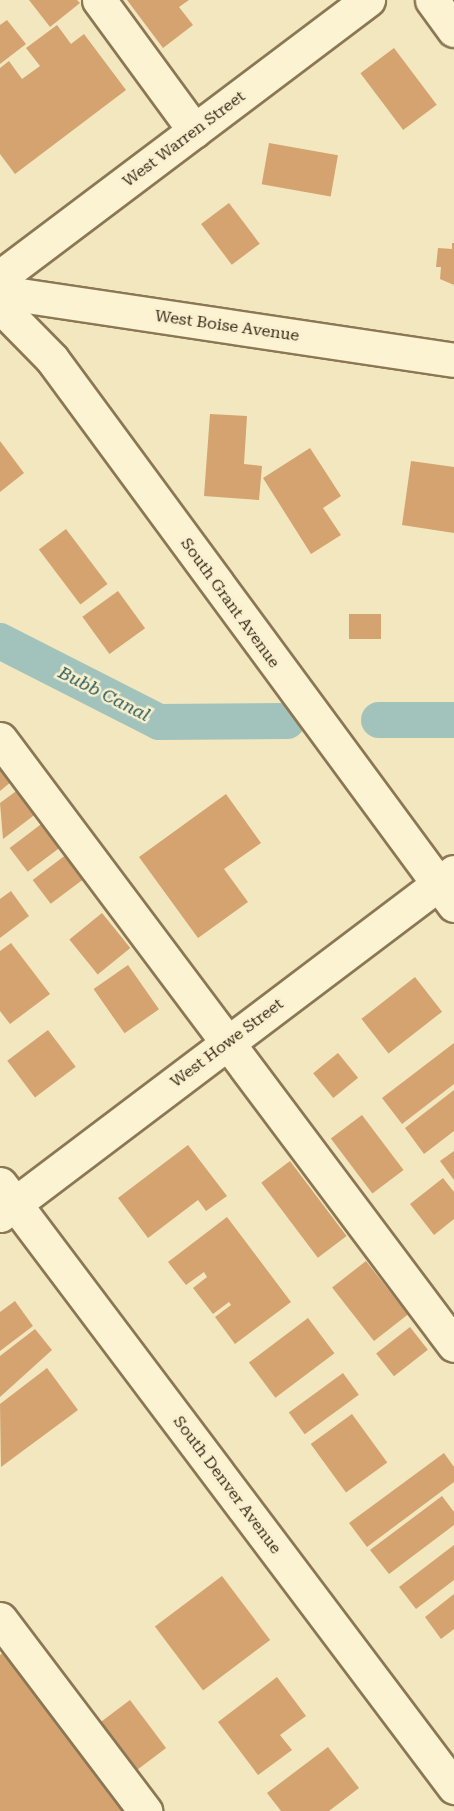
<!DOCTYPE html>
<style>
body{margin:0}
#map{position:relative;width:454px;height:1811px;overflow:hidden;background:#f2e7be;font-family:"Roboto Serif",serif}
div>[style]{position:absolute}
[style*='--x']{left:calc(var(--x)*1px);top:calc(var(--y)*1px);width:calc(var(--w)*1px);rotate:calc(var(--a)*1deg)}
.canal>*{height:36px;margin:-18px;padding:0 18px;transform-origin:18px;border-radius:18px;background:#a2c3bc}
.building>*{inset:0;background:#d4a370;transform-origin:0 0}
.roads{filter:drop-shadow(2px 0 #8c7755) drop-shadow(-2px 0 #8c7755) drop-shadow(0 2px #8c7755) drop-shadow(0 -2px #8c7755)}
.minor>*{height:33px;margin:-16.5px;padding:0 16.5px;transform-origin:16.5px;border-radius:16.5px;background:#fcf3d2}
span{translate:-50% -50%;white-space:nowrap;text-align:center;line-height:1.15;-webkit-text-stroke:5px #f9f0ce;paint-order:stroke}
.street-label{font-size:16px;color:#3a2d1b}
.water-label{font-size:18px;color:#295a5b;font-style:italic}
</style>
<div id="map">
<div class="canal">
<i style="--x:0;--y:641;--w:178;--a:27"></i>
<i style="--x:159;--y:722;--w:128;--a:-0.4"></i>
<i style="--x:379;--y:720;--w:75;--a:0"></i>
</div>
<div class="building">
<i style="clip-path:polygon(29px 0,77px 0,80px 3px,50px 27px)"></i>
<i style="clip-path:polygon(127px 0,189px 0,179px 7px,193px 25px,163px 48px)"></i>
<i style="clip-path:polygon(7px 20px,26px 44px,0 64px,0 25px)"></i>
<i style="clip-path:polygon(57px 25px,71px 44px,84px 34px,126px 90px,15px 174px,0 154px,0 68px,9px 61px,22px 79px,40px 66px,26px 48px)"></i>
<i style="left:394px;top:48px;width:71px;height:42px;rotate:53deg"></i>
<i style="left:269px;top:143px;width:70px;height:42px;rotate:10deg"></i>
<i style="left:229px;top:203px;width:51px;height:35px;rotate:53deg"></i>
<i style="clip-path:polygon(452px 243px,454px 243px,454px 285px,440px 279px,441px 267px,436px 267px,438px 248px,452px 249px)"></i>
<i style="clip-path:polygon(210px 414px,247px 416px,244px 464px,262px 466px,259px 500px,204px 496px)"></i>
<i style="clip-path:polygon(0 441px,24px 473px,0 492px)"></i>
<i style="clip-path:polygon(310px 448px,341px 496px,323px 508px,341px 535px,311px 554px,263px 478px)"></i>
<i style="clip-path:polygon(411px 461px,454px 467px,454px 533px,402px 525px)"></i>
<i style="left:66px;top:529px;width:69px;height:34px;rotate:53deg"></i>
<i style="left:118px;top:591px;width:46px;height:44px;rotate:54deg"></i>
<i style="left:349px;top:614px;width:32px;height:25px"></i>
<i style="clip-path:polygon(0 765px,12px 781px,0 791px)"></i>
<i style="clip-path:polygon(19px 789px,37px 813px,3px 839px,0 803px)"></i>
<i style="clip-path:polygon(226px 794px,261px 843px,224px 869px,248px 902px,198px 938px,139px 857px)"></i>
<i style="left:44px;top:822px;width:30px;height:43px;rotate:53deg"></i>
<i style="left:67px;top:854px;width:30px;height:43px;rotate:53deg"></i>
<i style="clip-path:polygon(11px 891px,29px 916px,0 938px,0 899px)"></i>
<i style="left:102px;top:913px;width:45px;height:42px;rotate:51deg"></i>
<i style="clip-path:polygon(11px 943px,50px 994px,10px 1024px,0 1011px,0 951px)"></i>
<i style="left:128px;top:965px;width:54px;height:42px;rotate:55deg"></i>
<i style="left:415px;top:977px;width:44px;height:68px;rotate:52deg"></i>
<i style="left:48px;top:1030px;width:46px;height:51px;rotate:53deg"></i>
<i style="clip-path:polygon(454px 1043px,454px 1084px,402px 1124px,382px 1098px)"></i>
<i style="left:338px;top:1053px;width:32px;height:32px;rotate:51deg"></i>
<i style="clip-path:polygon(454px 1090px,454px 1131px,424px 1154px,405px 1128px)"></i>
<i style="left:362px;top:1115px;width:69px;height:39px;rotate:53deg"></i>
<i style="clip-path:polygon(188px 1145px,227px 1196px,206px 1211px,198px 1200px,148px 1238px,118px 1198px)"></i>
<i style="clip-path:polygon(454px 1151px,454px 1180px,440px 1161px)"></i>
<i style="left:290px;top:1161px;width:94px;height:36px;rotate:53deg"></i>
<i style="clip-path:polygon(443px 1178px,454px 1192px,454px 1219px,434px 1235px,410px 1204px)"></i>
<i style="clip-path:polygon(227px 1217px,291px 1302px,235px 1344px,215px 1317px,231px 1305px,229px 1302px,213px 1314px,193px 1288px,207px 1277px,204px 1272px,186px 1285px,168px 1262px)"></i>
<i style="left:366px;top:1261px;width:68px;height:43px;rotate:52deg"></i>
<i style="clip-path:polygon(15px 1301px,33px 1326px,0 1351px,0 1312px)"></i>
<i style="left:308px;top:1318px;width:44px;height:74px;rotate:53deg"></i>
<i style="left:410px;top:1327px;width:29px;height:43px;rotate:52deg"></i>
<i style="clip-path:polygon(35px 1329px,52px 1350px,0 1397px,0 1356px)"></i>
<i style="clip-path:polygon(47px 1368px,78px 1410px,1px 1467px,0 1404px)"></i>
<i style="left:343px;top:1373px;width:27px;height:67px;rotate:54deg"></i>
<i style="left:352px;top:1414px;width:60px;height:51px;rotate:54deg"></i>
<i style="clip-path:polygon(444px 1453px,454px 1467px,454px 1482px,367px 1547px,349px 1523px)"></i>
<i style="clip-path:polygon(442px 1496px,454px 1512px,454px 1525px,389px 1574px,370px 1550px)"></i>
<i style="clip-path:polygon(454px 1545px,454px 1580px,416px 1609px,399px 1587px)"></i>
<i style="left:222px;top:1576px;width:80px;height:84px;rotate:53deg"></i>
<i style="clip-path:polygon(454px 1594px,454px 1629px,441px 1639px,425px 1617px)"></i>
<i style="clip-path:polygon(4px 1652px,89px 1764px,92px 1762px,139px 1811px,0 1811px,0 1655px)"></i>
<i style="clip-path:polygon(277px 1677px,306px 1716px,280px 1735px,292px 1750px,258px 1775px,218px 1722px)"></i>
<i style="left:130px;top:1700px;width:60px;height:39px;rotate:53deg"></i>
<i style="clip-path:polygon(328px 1747px,359px 1788px,329px 1811px,281px 1811px,267px 1793px)"></i>
</div>
<div class="roads">
<div class="minor">
<i style="--x:99;--y:0;--w:162;--a:53.8"></i>
<i style="--x:432;--y:0;--w:37;--a:54"></i>
<i style="--x:0;--y:277;--w:461;--a:-37"></i>
<i style="--x:0;--y:292;--w:459;--a:8.5"></i>
<i style="--x:0;--y:306;--w:74;--a:45.5"></i>
<i style="--x:52;--y:359;--w:678;--a:53.64"></i>
<i style="--x:0;--y:739;--w:757;--a:53.16"></i>
<i style="--x:0;--y:1184;--w:755;--a:53.02"></i>
<i style="--x:0;--y:1215;--w:569;--a:-37.07"></i>
<i style="--x:0;--y:1619;--w:241;--a:52.9"></i>
</div>
</div>
<div class="street-label">
<span style="left:184px;top:139px;rotate:-37deg">West Warren Street</span>
<span style="left:227px;top:326px;rotate:8deg">West Boise Avenue</span>
<span style="left:230px;top:603px;rotate:54deg">South Grant Avenue</span>
<span style="left:227px;top:1043px;rotate:-37deg">West Howe Street</span>
<span style="left:227px;top:1485px;rotate:53deg">South Denver Avenue</span>
</div>
<div class="water-label">
<span style="left:104px;top:694px;rotate:27deg">Bubb Canal</span>
</div>
</div>
